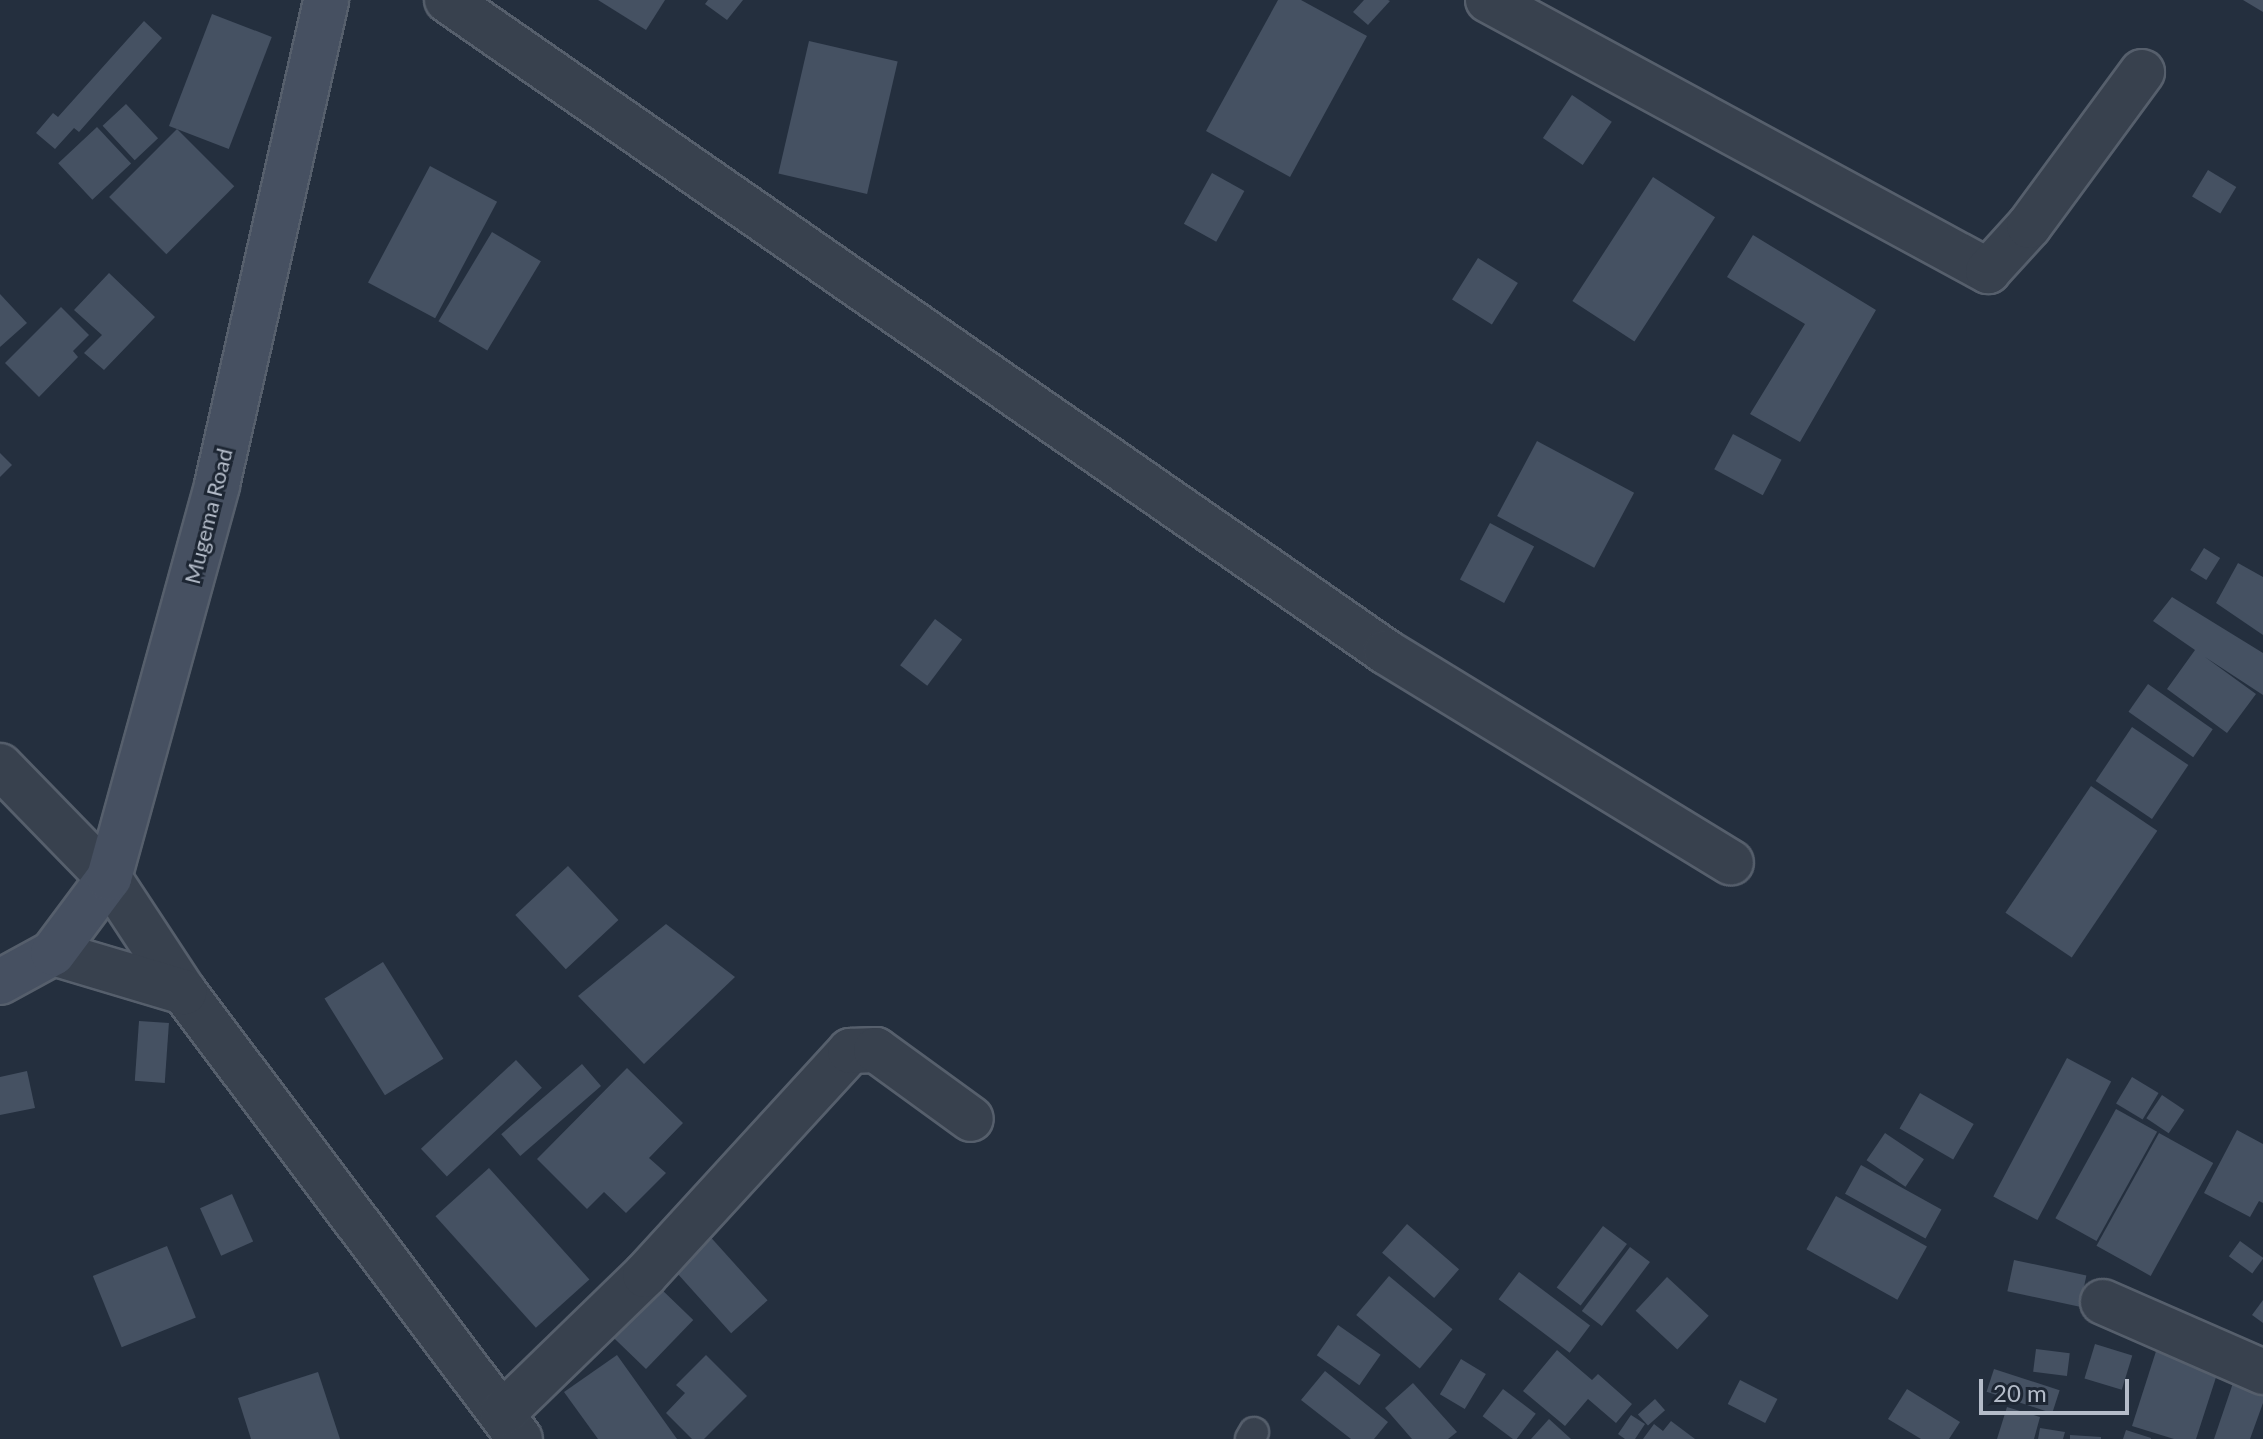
<!DOCTYPE html>
<style>
body{margin:0}
#map{position:relative;width:2263px;height:1439px;overflow:hidden;background:#242f3e;font-family:Lato,sans-serif}
div>[style]{position:absolute}
[style*='--x']{left:calc(var(--x)*1px);top:calc(var(--y)*1px);width:calc(var(--w)*1px);rotate:calc(var(--a)*1deg)}
.building>*{inset:0;background:#455162;transform-origin:0 0}
.roads{filter:drop-shadow(2px 0 #565f6c) drop-shadow(-2px 0 #565f6c) drop-shadow(0 2px #565f6c) drop-shadow(0 -2px #565f6c)}
.lane>*{height:28px;margin:-14px;padding:0 14px;transform-origin:14px;border-radius:14px;background:#38414e}
.street>*{height:44px;margin:-22px;padding:0 22px;transform-origin:22px;border-radius:22px;background:#38414e}
.secondary>*{height:44px;margin:-22px;padding:0 22px;transform-origin:22px;border-radius:22px;background:#465061}
span{translate:-50% -50%;white-space:nowrap;text-align:center;line-height:1.15;-webkit-text-stroke:6px #1d2633;paint-order:stroke}
.street-label{font-size:22px;color:#b4bcc9}
.scale{position:absolute;left:1979px;top:1379px;width:150px;height:36px;box-sizing:border-box;border:4px solid #b4bcc9;border-top:0;padding-left:10px;font-size:24px;line-height:28px;white-space:nowrap;color:#b4bcc9;-webkit-text-stroke:6px #1d2633;paint-order:stroke}
</style>
<div id="map">
<div class="building">
<i style="clip-path:polygon(598px 0,665px 0,646px 30px)"></i>
<i style="clip-path:polygon(708px 0,743px 0,727px 20px,705px 4px)"></i>
<i style="clip-path:polygon(1278px 0,1301px 0,1367px 36px,1290px 177px,1206px 131px)"></i>
<i style="clip-path:polygon(1364px 0,1388px 0,1390px 1px,1368px 25px,1353px 12px)"></i>
<i style="clip-path:polygon(2243px 0,2263px 0,2263px 12px)"></i>
<i style="left:212px;top:14px;width:64px;height:120px;rotate:21deg"></i>
<i style="clip-path:polygon(144px 21px,162px 38px,79px 132px,74px 128px,55px 149px,36px 133px,53px 113px,58px 117px)"></i>
<i style="left:809px;top:41px;width:91px;height:136px;rotate:13deg"></i>
<i style="left:1572px;top:95px;width:48px;height:52px;rotate:34deg"></i>
<i style="left:126px;top:104px;width:47px;height:32px;rotate:47deg"></i>
<i style="left:97px;top:127px;width:50px;height:53px;rotate:47deg"></i>
<i style="left:177px;top:129px;width:81px;height:96px;rotate:45deg"></i>
<i style="left:430px;top:166px;width:76px;height:132px;rotate:28deg"></i>
<i style="left:2208px;top:170px;width:33px;height:31px;rotate:31deg"></i>
<i style="left:1212px;top:173px;width:37px;height:58px;rotate:29deg"></i>
<i style="left:1653px;top:177px;width:74px;height:148px;rotate:33deg"></i>
<i style="left:492px;top:232px;width:57px;height:104px;rotate:31deg"></i>
<i style="clip-path:polygon(1753px 235px,1876px 310px,1800px 442px,1750px 414px,1805px 324px,1727px 277px)"></i>
<i style="left:1478px;top:258px;width:47px;height:49px;rotate:32deg"></i>
<i style="clip-path:polygon(109px 273px,155px 317px,104px 370px,84px 353px,102px 335px,74px 310px)"></i>
<i style="clip-path:polygon(0 294px,27px 323px,0 347px)"></i>
<i style="clip-path:polygon(61px 307px,89px 335px,73px 351px,78px 357px,39px 397px,5px 363px)"></i>
<i style="left:1733px;top:434px;width:55px;height:40px;rotate:28deg"></i>
<i style="left:1537px;top:441px;width:110px;height:85px;rotate:28deg"></i>
<i style="clip-path:polygon(0 453px,12px 465px,0 477px)"></i>
<i style="left:1490px;top:523px;width:50px;height:64px;rotate:28deg"></i>
<i style="left:2204px;top:548px;width:19px;height:26px;rotate:32deg"></i>
<i style="clip-path:polygon(2238px 563px,2263px 577px,2263px 635px,2216px 603px)"></i>
<i style="clip-path:polygon(2172px 597px,2263px 653px,2263px 695px,2205px 657px,2256px 694px,2227px 733px,2167px 689px,2195px 650px,2153px 621px)"></i>
<i style="left:935px;top:619px;width:34px;height:58px;rotate:37deg"></i>
<i style="left:2148px;top:684px;width:79px;height:34px;rotate:35deg"></i>
<i style="left:2132px;top:727px;width:68px;height:65px;rotate:34deg"></i>
<i style="left:2091px;top:786px;width:80px;height:153px;rotate:34deg"></i>
<i style="left:568px;top:866px;width:74px;height:72px;rotate:47deg"></i>
<i style="clip-path:polygon(666px 924px,735px 977px,644px 1064px,578px 996px)"></i>
<i style="left:383px;top:962px;width:114px;height:69px;rotate:58deg"></i>
<i style="left:139px;top:1021px;width:30px;height:60px;rotate:4deg"></i>
<i style="left:2067px;top:1058px;width:50px;height:157px;rotate:28deg"></i>
<i style="left:516px;top:1060px;width:38px;height:130px;rotate:47deg"></i>
<i style="left:582px;top:1064px;width:29px;height:107px;rotate:49deg"></i>
<i style="clip-path:polygon(627px 1068px,683px 1123px,649px 1158px,666px 1173px,626px 1213px,604px 1192px,587px 1209px,537px 1159px)"></i>
<i style="clip-path:polygon(27px 1071px,35px 1108px,0 1115px,0 1077px)"></i>
<i style="left:2132px;top:1077px;width:31px;height:31px;rotate:31deg"></i>
<i style="left:1920px;top:1093px;width:62px;height:41px;rotate:30deg"></i>
<i style="left:2162px;top:1095px;width:27px;height:28px;rotate:34deg"></i>
<i style="left:2116px;top:1109px;width:47px;height:125px;rotate:29deg"></i>
<i style="clip-path:polygon(2237px 1130px,2263px 1144px,2263px 1203px,2259px 1201px,2250px 1217px,2204px 1193px)"></i>
<i style="left:1885px;top:1133px;width:47px;height:33px;rotate:34deg"></i>
<i style="left:2159px;top:1133px;width:62px;height:129px;rotate:29deg"></i>
<i style="left:1861px;top:1165px;width:92px;height:33px;rotate:29deg"></i>
<i style="left:489px;top:1168px;width:150px;height:72px;rotate:48deg"></i>
<i style="left:232px;top:1194px;width:52px;height:35px;rotate:66deg"></i>
<i style="left:1836px;top:1196px;width:104px;height:61px;rotate:29deg"></i>
<i style="left:1407px;top:1224px;width:69px;height:38px;rotate:41deg"></i>
<i style="left:1603px;top:1226px;width:30px;height:77px;rotate:37deg"></i>
<i style="left:706px;top:1232px;width:92px;height:49px;rotate:48deg"></i>
<i style="left:2240px;top:1241px;width:29px;height:19px;rotate:36deg"></i>
<i style="left:167px;top:1246px;width:77px;height:80px;rotate:68deg"></i>
<i style="left:1630px;top:1247px;width:25px;height:80px;rotate:37deg"></i>
<i style="left:2014px;top:1260px;width:74px;height:32px;rotate:12deg"></i>
<i style="left:1519px;top:1272px;width:89px;height:34px;rotate:37deg"></i>
<i style="left:1389px;top:1276px;width:83px;height:51px;rotate:40deg"></i>
<i style="left:1667px;top:1277px;width:57px;height:46px;rotate:43deg"></i>
<i style="left:658px;top:1286px;width:49px;height:68px;rotate:44deg"></i>
<i style="clip-path:polygon(2263px 1300px,2263px 1323px,2252px 1315px)"></i>
<i style="left:1338px;top:1325px;width:52px;height:37px;rotate:35deg"></i>
<i style="left:2095px;top:1344px;width:39px;height:36px;rotate:17deg"></i>
<i style="clip-path:polygon(2158px 1345px,2220px 1365px,2196px 1439px,2174px 1439px,2132px 1426px)"></i>
<i style="left:2036px;top:1349px;width:34px;height:23px;rotate:7deg"></i>
<i style="clip-path:polygon(1557px 1350px,1592px 1380px,1598px 1374px,1632px 1404px,1616px 1423px,1588px 1399px,1565px 1426px,1523px 1391px)"></i>
<i style="clip-path:polygon(617px 1355px,677px 1439px,598px 1439px,564px 1392px)"></i>
<i style="clip-path:polygon(706px 1355px,747px 1396px,704px 1439px,692px 1439px,666px 1413px,685px 1393px,676px 1385px)"></i>
<i style="left:1461px;top:1359px;width:29px;height:41px;rotate:31deg"></i>
<i style="left:1994px;top:1369px;width:69px;height:24px;rotate:18deg"></i>
<i style="clip-path:polygon(1325px 1371px,1388px 1422px,1374px 1439px,1351px 1439px,1301px 1400px)"></i>
<i style="clip-path:polygon(318px 1372px,340px 1439px,251px 1439px,238px 1398px)"></i>
<i style="left:1740px;top:1380px;width:42px;height:27px;rotate:27deg"></i>
<i style="clip-path:polygon(2234px 1380px,2263px 1391px,2263px 1403px,2250px 1439px,2214px 1439px)"></i>
<i style="clip-path:polygon(1413px 1383px,1457px 1432px,1448px 1439px,1412px 1439px,1385px 1408px)"></i>
<i style="left:1503px;top:1389px;width:41px;height:34px;rotate:37deg"></i>
<i style="clip-path:polygon(1907px 1389px,1960px 1422px,1949px 1439px,1921px 1439px,1888px 1419px)"></i>
<i style="left:1655px;top:1399px;width:15px;height:23px;rotate:48deg"></i>
<i style="clip-path:polygon(2007px 1407px,2040px 1417px,2034px 1439px,1997px 1439px)"></i>
<i style="clip-path:polygon(1631px 1415px,1645px 1424px,1635px 1439px,1625px 1439px,1618px 1434px)"></i>
<i style="clip-path:polygon(1549px 1419px,1571px 1439px,1531px 1439px)"></i>
<i style="clip-path:polygon(1671px 1421px,1695px 1439px,1643px 1439px,1654px 1424px,1663px 1431px)"></i>
<i style="clip-path:polygon(2040px 1428px,2065px 1432px,2063px 1439px,2038px 1439px)"></i>
<i style="clip-path:polygon(2126px 1430px,2151px 1438px,2151px 1439px,2123px 1439px)"></i>
<i style="clip-path:polygon(2070px 1435px,2101px 1437px,2101px 1439px,2070px 1439px)"></i>
</div>
<div class="roads">
<div class="lane">
<i style="--x:1250;--y:1439;--w:8;--a:-60"></i>
</div>
<div class="street">
<i style="--x:447;--y:0;--w:1143;--a:34.77"></i>
<i style="--x:1386;--y:652;--w:404;--a:31.4"></i>
<i style="--x:1488;--y:0;--w:569;--a:28.46"></i>
<i style="--x:1988;--y:271;--w:61;--a:-47.7"></i>
<i style="--x:2029;--y:226;--w:191;--a:-53.7"></i>
<i style="--x:0;--y:766;--w:156;--a:45.8"></i>
<i style="--x:109;--y:878;--w:136;--a:56.7"></i>
<i style="--x:184;--y:992;--w:559;--a:53.07"></i>
<i style="--x:53;--y:953;--w:137;--a:16.6"></i>
<i style="--x:2103;--y:1302;--w:175;--a:23.6"></i>
<i style="--x:502;--y:1414;--w:199;--a:-44.2"></i>
<i style="--x:645;--y:1275;--w:304;--a:-47.5"></i>
<i style="--x:850;--y:1051;--w:26;--a:-2"></i>
<i style="--x:876;--y:1050;--w:117;--a:36"></i>
</div>
<div class="secondary">
<i style="--x:0;--y:982;--w:60;--a:-28.7"></i>
<i style="--x:53;--y:953;--w:94;--a:-53.3"></i>
<i style="--x:109;--y:878;--w:408;--a:-74.6"></i>
<i style="--x:217;--y:485;--w:497;--a:-77.3"></i>
</div>
</div>
<div class="street-label">
<span style="left:208px;top:516px;rotate:-76deg">Mugema Road</span>
</div>
<div class="scale">20 m</div>
</div>
